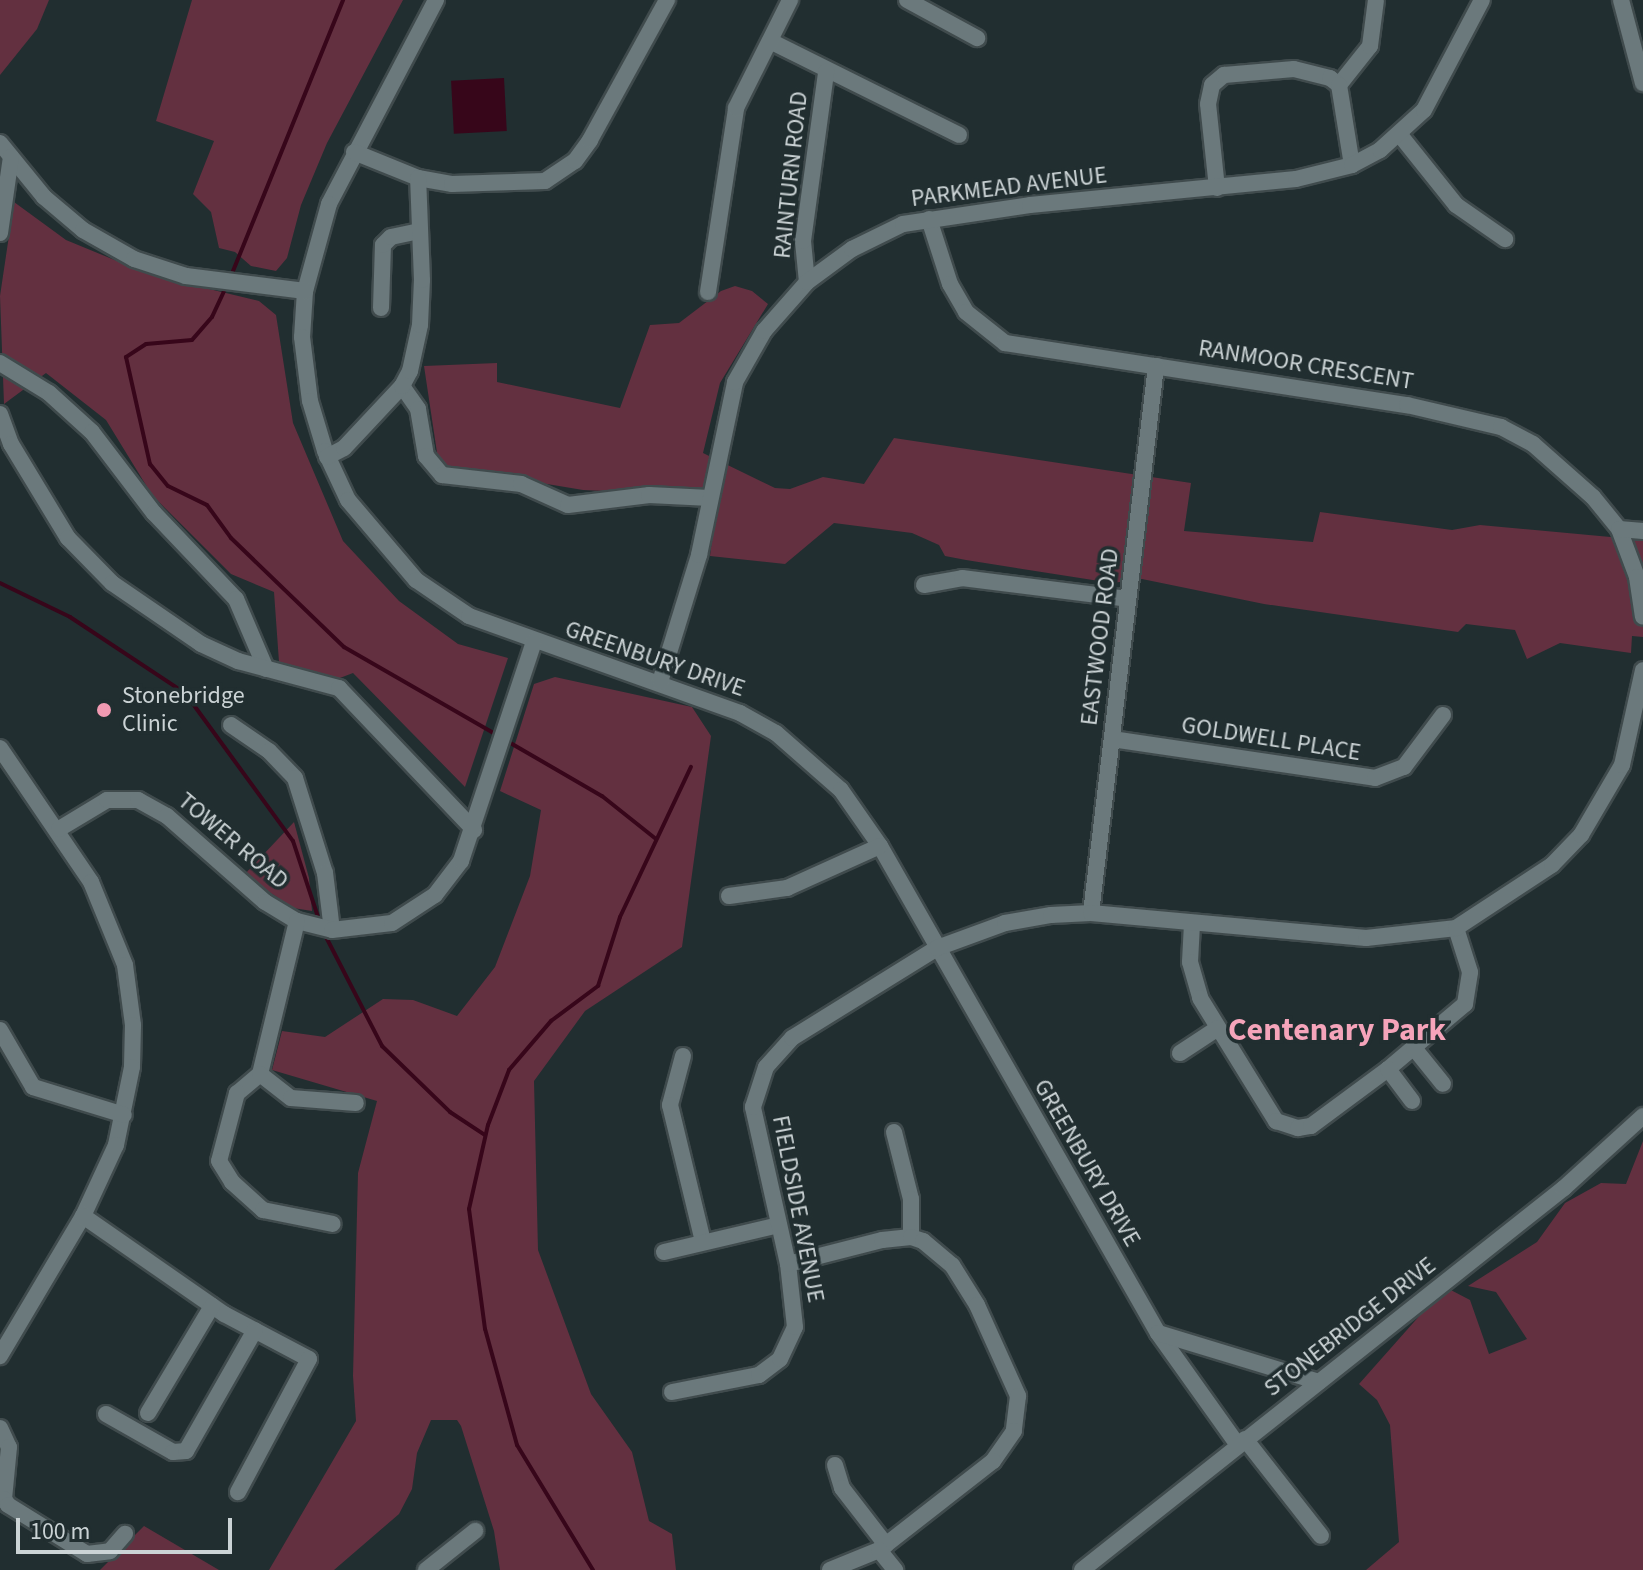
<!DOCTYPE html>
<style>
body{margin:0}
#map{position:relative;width:1643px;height:1570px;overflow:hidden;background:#212e30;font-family:"Source Sans 3",sans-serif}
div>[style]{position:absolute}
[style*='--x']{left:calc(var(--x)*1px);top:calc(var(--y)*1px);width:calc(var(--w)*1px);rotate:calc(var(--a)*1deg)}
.green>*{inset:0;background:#633040}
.water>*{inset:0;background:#37061a;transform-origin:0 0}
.stream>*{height:4px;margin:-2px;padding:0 2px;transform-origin:2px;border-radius:2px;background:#37061a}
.roads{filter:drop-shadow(2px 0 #404b4d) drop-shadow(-2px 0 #404b4d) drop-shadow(0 2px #404b4d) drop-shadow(0 -2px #404b4d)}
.minor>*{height:16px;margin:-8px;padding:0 8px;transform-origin:8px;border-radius:8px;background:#6b797c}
.dots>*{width:22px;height:22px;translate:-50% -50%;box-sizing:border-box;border:4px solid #212e30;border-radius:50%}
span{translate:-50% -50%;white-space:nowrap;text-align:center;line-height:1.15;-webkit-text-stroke:7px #212e30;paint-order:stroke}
.street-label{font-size:24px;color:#cbd3d5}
.poi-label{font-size:24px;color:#cbd3d5}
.left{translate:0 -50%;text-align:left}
.district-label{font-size:32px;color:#f5a4ba;font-weight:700}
.scale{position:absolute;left:16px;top:1518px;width:216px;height:36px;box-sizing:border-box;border:4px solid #cbd3d5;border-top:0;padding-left:10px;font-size:24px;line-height:28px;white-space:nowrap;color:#cbd3d5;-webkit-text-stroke:6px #212e30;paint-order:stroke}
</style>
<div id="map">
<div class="green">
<i style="clip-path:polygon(0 0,49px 0,37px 29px,0 75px)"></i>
<i style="clip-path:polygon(192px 0,403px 0,327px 143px,301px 205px,287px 258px,276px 271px,251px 266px,235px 252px,219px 248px,211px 212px,193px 194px,214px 141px,156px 121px)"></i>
<i style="clip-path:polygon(14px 202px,66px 240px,151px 275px,259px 301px,276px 315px,293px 423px,343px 541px,399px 601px,458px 644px,508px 658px,465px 787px,353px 673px,332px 681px,279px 662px,274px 592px,231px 574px,152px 495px,106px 420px,46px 373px,4px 404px,0 296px)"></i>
<i style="clip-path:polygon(735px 286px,752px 291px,768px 304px,720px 383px,703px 453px,775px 488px,790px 489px,823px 477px,864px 484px,894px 438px,1191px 483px,1184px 531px,1313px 542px,1320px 512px,1452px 530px,1480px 525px,1643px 540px,1643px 637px,1632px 636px,1631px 653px,1560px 643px,1527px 659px,1515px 630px,1466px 624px,1458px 632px,1264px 604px,1142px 579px,1112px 583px,966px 560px,945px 556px,939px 545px,912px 533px,834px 523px,785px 564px,710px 556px,717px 496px,583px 490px,439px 466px,424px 366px,497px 363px,497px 382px,620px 408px,650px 325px,679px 323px,721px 291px)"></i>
<i style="clip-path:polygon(555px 677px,692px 707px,711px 736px,682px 947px,585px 1011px,534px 1081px,538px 1250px,591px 1394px,632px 1452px,649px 1521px,672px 1534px,676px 1570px,500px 1570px,494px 1531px,461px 1426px,457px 1420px,431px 1420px,417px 1453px,412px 1489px,399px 1514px,334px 1570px,269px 1570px,356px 1421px,353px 1376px,358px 1173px,377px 1101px,272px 1070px,282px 1031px,325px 1037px,383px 999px,413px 1000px,457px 1016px,495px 967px,530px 876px,541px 810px,500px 791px,534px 684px)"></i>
<i style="clip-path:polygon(294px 822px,309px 878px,312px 911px,293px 908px,244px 875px)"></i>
<i style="clip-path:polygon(1643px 1141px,1643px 1570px,1366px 1570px,1399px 1542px,1390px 1425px,1377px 1400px,1359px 1384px,1445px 1287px,1470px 1300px,1489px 1354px,1527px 1339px,1496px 1292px,1468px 1286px,1537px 1242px,1565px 1203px,1601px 1183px,1626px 1184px)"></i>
<i style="clip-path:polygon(144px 1526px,219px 1570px,100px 1570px)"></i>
</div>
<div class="water">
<i style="left:504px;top:78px;width:53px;height:53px;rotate:87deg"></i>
</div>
<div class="stream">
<i style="--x:231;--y:276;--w:298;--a:-67.9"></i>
<i style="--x:226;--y:287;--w:33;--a:115"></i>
<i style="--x:212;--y:317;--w:30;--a:131"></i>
<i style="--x:192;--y:340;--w:46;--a:175"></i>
<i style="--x:146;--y:344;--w:24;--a:147"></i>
<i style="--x:126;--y:357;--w:110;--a:77.4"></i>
<i style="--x:150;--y:464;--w:28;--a:51"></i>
<i style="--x:168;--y:486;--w:43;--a:26"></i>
<i style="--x:207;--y:505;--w:41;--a:54"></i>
<i style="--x:231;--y:538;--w:157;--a:44"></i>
<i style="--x:344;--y:647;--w:179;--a:29.9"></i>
<i style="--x:0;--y:583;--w:78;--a:25.9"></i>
<i style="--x:70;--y:617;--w:138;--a:33.5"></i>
<i style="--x:185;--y:693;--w:183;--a:53.9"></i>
<i style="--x:293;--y:841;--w:86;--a:71.8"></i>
<i style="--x:507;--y:741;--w:110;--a:30.1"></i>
<i style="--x:602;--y:796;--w:69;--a:38.5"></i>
<i style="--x:325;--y:935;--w:125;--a:62.8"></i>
<i style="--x:382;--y:1046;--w:95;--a:44.1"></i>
<i style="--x:450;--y:1112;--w:42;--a:33.3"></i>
<i style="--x:593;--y:1570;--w:146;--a:-121.3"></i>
<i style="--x:517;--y:1445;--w:120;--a:-105.4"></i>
<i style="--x:485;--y:1329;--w:121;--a:-97.6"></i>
<i style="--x:469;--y:1209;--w:86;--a:-77.3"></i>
<i style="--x:488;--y:1125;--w:59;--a:-69.1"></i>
<i style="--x:509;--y:1070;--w:65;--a:-49.4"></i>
<i style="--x:551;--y:1021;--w:59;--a:-36.7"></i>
<i style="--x:598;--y:986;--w:72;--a:-72.3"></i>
<i style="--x:620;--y:917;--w:166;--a:-64.7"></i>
</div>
<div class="roads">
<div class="minor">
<i style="--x:436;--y:0;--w:230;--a:117.7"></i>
<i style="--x:329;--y:204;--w:90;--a:105.4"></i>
<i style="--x:305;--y:291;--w:46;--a:93.7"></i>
<i style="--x:302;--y:337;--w:64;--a:82.9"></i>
<i style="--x:310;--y:401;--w:52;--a:73.3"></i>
<i style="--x:325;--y:451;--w:54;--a:64.9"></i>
<i style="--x:348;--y:500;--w:105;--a:49.6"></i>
<i style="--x:416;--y:580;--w:64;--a:34.2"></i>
<i style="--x:469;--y:616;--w:288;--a:19.7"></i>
<i style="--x:740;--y:713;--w:41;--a:29.1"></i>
<i style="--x:776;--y:733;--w:86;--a:41.2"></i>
<i style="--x:841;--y:790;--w:68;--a:55.1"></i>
<i style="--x:880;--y:846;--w:561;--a:60.28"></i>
<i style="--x:1158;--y:1333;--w:138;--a:54.5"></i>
<i style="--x:907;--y:0;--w:80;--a:28.5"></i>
<i style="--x:1621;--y:0;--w:86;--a:75.2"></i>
<i style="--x:770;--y:41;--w:211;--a:26.4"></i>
<i style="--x:1339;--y:85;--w:50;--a:-51.5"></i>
<i style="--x:1370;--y:46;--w:46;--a:-82.6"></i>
<i style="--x:1400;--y:135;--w:90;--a:51.3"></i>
<i style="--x:1456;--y:205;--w:60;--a:34.8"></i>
<i style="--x:0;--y:143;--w:70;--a:50.8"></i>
<i style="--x:44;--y:197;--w:51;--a:40.2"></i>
<i style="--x:83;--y:230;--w:59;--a:29.6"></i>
<i style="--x:134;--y:259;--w:55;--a:18.1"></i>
<i style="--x:186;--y:276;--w:120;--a:7.2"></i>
<i style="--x:354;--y:152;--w:69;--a:22.1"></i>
<i style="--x:418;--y:178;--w:35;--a:10"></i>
<i style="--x:452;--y:184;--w:93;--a:-1.8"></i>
<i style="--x:545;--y:181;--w:36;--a:-34"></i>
<i style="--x:575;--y:161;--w:26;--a:-54"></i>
<i style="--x:590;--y:140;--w:160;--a:-61.2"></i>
<i style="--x:1217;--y:188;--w:84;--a:-96.1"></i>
<i style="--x:1208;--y:104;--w:19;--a:-78"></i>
<i style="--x:1212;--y:85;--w:16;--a:-40"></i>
<i style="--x:1224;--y:75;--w:70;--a:-4.9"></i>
<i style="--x:1294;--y:69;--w:37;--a:14"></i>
<i style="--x:1330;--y:78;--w:11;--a:38"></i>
<i style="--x:1339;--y:85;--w:81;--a:80.8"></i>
<i style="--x:929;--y:219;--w:68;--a:72.1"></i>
<i style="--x:950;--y:284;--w:32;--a:60"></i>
<i style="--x:966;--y:312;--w:50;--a:38.5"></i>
<i style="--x:1005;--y:343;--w:407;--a:8.8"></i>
<i style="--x:1407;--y:405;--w:97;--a:13.2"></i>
<i style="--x:1501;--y:427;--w:36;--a:28"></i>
<i style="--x:1533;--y:444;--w:80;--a:41.5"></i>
<i style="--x:1593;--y:497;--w:41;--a:50.9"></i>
<i style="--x:1619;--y:529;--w:51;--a:69.4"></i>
<i style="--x:1637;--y:577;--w:40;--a:81.5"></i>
<i style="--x:0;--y:233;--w:77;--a:-81.8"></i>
<i style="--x:807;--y:282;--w:41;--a:-95.6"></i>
<i style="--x:803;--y:241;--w:171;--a:-82.2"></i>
<i style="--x:708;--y:292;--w:186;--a:-81.3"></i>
<i style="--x:736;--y:108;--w:121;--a:-63.4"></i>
<i style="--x:381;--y:308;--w:63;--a:-88.2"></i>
<i style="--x:383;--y:245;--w:11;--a:-45"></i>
<i style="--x:391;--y:237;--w:29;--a:-12"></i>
<i style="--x:0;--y:363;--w:57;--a:31.5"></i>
<i style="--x:49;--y:393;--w:58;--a:42.2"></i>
<i style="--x:92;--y:432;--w:102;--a:52.6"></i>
<i style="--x:154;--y:513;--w:119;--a:46.4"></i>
<i style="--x:236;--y:599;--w:76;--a:66.8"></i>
<i style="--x:402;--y:386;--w:28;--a:55"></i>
<i style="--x:418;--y:409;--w:48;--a:80.3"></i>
<i style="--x:426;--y:456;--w:25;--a:50"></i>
<i style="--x:442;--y:475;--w:80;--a:6.5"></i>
<i style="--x:521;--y:484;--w:51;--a:24.1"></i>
<i style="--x:568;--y:505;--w:82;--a:-7"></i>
<i style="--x:649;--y:495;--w:61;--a:2.8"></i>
<i style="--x:0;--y:414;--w:32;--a:70"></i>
<i style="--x:11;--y:444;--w:110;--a:58.8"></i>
<i style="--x:68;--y:538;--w:63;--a:45.6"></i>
<i style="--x:112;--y:583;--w:108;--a:34.4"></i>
<i style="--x:201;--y:644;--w:41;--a:24.7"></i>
<i style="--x:238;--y:661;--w:105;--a:15"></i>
<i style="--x:339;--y:688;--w:196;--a:46.4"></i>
<i style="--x:327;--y:457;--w:19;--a:-28"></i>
<i style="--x:344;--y:448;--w:85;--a:-46.9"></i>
<i style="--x:402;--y:386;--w:17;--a:-62"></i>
<i style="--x:410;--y:371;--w:47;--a:-77.7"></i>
<i style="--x:420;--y:325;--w:45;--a:-87.5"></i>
<i style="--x:422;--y:280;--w:102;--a:-92.2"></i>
<i style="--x:1619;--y:529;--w:24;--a:5"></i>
<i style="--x:924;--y:585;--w:39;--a:-10"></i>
<i style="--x:962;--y:578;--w:167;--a:7.2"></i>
<i style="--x:660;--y:682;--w:133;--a:-72.9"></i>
<i style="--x:699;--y:555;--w:177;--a:-78.2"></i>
<i style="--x:735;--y:382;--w:59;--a:-60.4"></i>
<i style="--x:764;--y:331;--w:65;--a:-48.7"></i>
<i style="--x:807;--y:282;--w:56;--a:-36.3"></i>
<i style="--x:852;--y:249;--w:57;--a:-26.1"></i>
<i style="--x:903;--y:224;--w:128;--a:-8.5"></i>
<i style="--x:1030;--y:205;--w:267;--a:-5.6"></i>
<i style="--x:1296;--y:179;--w:58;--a:-14"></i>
<i style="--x:1352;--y:165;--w:32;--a:-28"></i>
<i style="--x:1380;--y:150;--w:59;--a:-42.3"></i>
<i style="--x:1424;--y:110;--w:124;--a:-62.2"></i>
<i style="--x:231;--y:725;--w:46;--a:34.4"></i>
<i style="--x:269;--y:751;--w:37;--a:46"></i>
<i style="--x:295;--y:778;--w:100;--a:72.5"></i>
<i style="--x:325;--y:873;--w:57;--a:83"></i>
<i style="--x:1112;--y:739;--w:266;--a:8.4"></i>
<i style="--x:1375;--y:778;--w:31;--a:-21"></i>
<i style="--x:1404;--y:767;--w:65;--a:-53.1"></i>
<i style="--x:0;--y:748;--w:162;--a:55.8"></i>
<i style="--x:91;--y:882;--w:90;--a:67.7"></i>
<i style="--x:125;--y:965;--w:61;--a:82.4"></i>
<i style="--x:133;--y:1025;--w:42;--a:91.4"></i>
<i style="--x:132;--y:1067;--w:80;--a:101.6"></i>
<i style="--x:116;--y:1145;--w:78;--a:114.9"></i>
<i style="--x:83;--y:1216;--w:163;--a:120.7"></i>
<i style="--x:59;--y:829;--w:56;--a:-31.1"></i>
<i style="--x:107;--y:800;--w:31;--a:0"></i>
<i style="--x:138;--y:800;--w:33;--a:29"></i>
<i style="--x:167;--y:816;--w:130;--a:41.3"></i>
<i style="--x:265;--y:902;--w:37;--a:31"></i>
<i style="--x:297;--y:921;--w:36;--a:14"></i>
<i style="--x:332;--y:930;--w:60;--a:-6.7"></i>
<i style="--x:392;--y:923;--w:51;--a:-33.1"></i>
<i style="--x:435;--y:895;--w:43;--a:-52.6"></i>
<i style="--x:461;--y:861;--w:231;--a:-71.6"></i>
<i style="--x:729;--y:896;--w:59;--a:-7.9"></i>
<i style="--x:787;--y:888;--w:102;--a:-24.3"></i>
<i style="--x:1091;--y:913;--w:551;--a:-83.22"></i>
<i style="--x:297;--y:921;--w:157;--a:103.6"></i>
<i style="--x:260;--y:1074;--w:30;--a:140"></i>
<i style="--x:237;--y:1093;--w:70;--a:104.8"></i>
<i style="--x:219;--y:1161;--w:25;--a:58"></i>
<i style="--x:232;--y:1182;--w:42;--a:42.1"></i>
<i style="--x:263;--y:1210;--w:71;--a:11.3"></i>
<i style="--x:1192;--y:924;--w:38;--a:93"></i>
<i style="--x:1190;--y:962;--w:37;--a:74"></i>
<i style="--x:1200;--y:998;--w:145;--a:58.3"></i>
<i style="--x:1276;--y:1121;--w:23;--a:18"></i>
<i style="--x:1298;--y:1128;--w:13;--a:-9"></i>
<i style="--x:1311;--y:1126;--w:96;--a:-36.5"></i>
<i style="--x:1388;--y:1069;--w:101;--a:-40.2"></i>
<i style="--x:1465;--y:1004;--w:32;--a:-81"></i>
<i style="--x:1470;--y:972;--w:46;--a:-107.7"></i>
<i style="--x:0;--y:1030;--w:66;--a:59.9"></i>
<i style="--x:33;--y:1087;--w:95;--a:17.1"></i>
<i style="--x:1414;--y:1048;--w:46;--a:51.1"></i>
<i style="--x:1180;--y:1053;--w:45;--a:-33.3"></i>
<i style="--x:683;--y:1056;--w:51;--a:104.9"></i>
<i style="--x:670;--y:1105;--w:140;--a:76.4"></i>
<i style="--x:1388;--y:1069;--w:40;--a:53"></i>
<i style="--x:260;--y:1074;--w:39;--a:38"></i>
<i style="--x:291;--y:1098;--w:65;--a:4.4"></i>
<i style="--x:894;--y:1132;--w:69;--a:75.8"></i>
<i style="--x:911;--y:1199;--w:38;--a:90"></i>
<i style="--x:83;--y:1216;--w:172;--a:34.8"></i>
<i style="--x:224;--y:1314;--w:96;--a:27.9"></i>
<i style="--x:309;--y:1359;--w:151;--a:118.1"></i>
<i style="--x:664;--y:1252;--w:118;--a:-13.2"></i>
<i style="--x:788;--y:1264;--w:97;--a:-14.3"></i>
<i style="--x:882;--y:1240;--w:29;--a:-6"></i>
<i style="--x:911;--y:1237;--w:13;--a:18"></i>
<i style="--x:923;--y:1241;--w:38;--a:40"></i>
<i style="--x:952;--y:1265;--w:47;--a:58"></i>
<i style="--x:977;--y:1305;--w:100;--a:65.7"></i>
<i style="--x:1018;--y:1396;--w:35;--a:97"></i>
<i style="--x:1014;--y:1431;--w:37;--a:125"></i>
<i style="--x:993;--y:1461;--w:145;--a:142"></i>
<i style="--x:879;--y:1550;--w:53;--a:157.8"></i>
<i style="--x:1158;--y:1333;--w:168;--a:16.9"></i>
<i style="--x:672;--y:1392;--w:89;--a:-11.1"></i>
<i style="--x:759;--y:1375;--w:26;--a:-37"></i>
<i style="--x:780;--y:1359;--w:35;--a:-65"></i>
<i style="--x:795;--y:1327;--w:63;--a:-96.3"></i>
<i style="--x:788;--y:1264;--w:161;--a:-102.6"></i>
<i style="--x:753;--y:1107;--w:42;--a:-72"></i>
<i style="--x:766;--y:1067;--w:39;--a:-48"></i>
<i style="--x:792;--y:1038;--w:171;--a:-31.8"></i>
<i style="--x:937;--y:948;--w:72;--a:-20.2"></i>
<i style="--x:1005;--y:923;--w:47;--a:-9.9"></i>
<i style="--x:1051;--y:915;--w:40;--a:-2.9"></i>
<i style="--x:1091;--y:913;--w:276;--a:5.2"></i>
<i style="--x:1366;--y:938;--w:91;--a:-6.3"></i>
<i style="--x:1456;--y:928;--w:115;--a:-33.3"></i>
<i style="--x:1552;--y:865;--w:42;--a:-46"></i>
<i style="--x:1581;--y:835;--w:81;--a:-59.6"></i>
<i style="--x:1622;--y:765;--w:97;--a:-77.5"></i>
<i style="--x:148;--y:1413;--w:125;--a:-59.1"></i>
<i style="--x:106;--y:1414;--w:77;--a:29.6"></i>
<i style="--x:173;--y:1452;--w:13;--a:-4"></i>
<i style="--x:186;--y:1451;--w:139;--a:-60.3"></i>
<i style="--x:0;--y:1428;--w:21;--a:65"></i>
<i style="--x:9;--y:1447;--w:52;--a:95.5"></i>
<i style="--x:4;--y:1499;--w:7;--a:56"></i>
<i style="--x:8;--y:1505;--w:93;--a:31.8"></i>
<i style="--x:87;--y:1554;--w:23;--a:-7"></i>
<i style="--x:110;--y:1551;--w:23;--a:-49"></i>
<i style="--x:1245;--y:1439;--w:123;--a:51.9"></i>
<i style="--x:835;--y:1465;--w:24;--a:73"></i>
<i style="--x:842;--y:1488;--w:72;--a:52.3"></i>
<i style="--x:879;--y:1550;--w:26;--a:51"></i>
<i style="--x:426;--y:1570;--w:63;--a:-38.5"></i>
<i style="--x:1082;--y:1570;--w:615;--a:-38.4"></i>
<i style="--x:1564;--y:1188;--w:107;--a:-42.3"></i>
</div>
</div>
<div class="dots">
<i style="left:104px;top:710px;background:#f19ab2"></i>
</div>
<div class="street-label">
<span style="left:791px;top:175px;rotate:-84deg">RAINTURN ROAD</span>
<span style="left:1009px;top:187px;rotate:-7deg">PARKMEAD AVENUE</span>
<span style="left:1306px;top:365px;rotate:9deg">RANMOOR CRESCENT</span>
<span style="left:1100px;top:637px;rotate:-83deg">EASTWOOD ROAD</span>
<span style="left:655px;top:659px;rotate:19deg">GREENBURY DRIVE</span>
<span style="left:1271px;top:739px;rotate:9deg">GOLDWELL PLACE</span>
<span style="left:233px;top:841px;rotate:40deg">TOWER ROAD</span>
<span style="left:1087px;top:1163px;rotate:60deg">GREENBURY DRIVE</span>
<span style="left:798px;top:1209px;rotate:79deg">FIELDSIDE AVENUE</span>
<span style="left:1350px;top:1327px;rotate:-38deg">STONEBRIDGE DRIVE</span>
</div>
<div class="poi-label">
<span class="left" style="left:122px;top:710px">Stonebridge<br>Clinic</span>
</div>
<div class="district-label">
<span style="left:1337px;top:1030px">Centenary Park</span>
</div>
<div class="scale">100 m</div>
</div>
